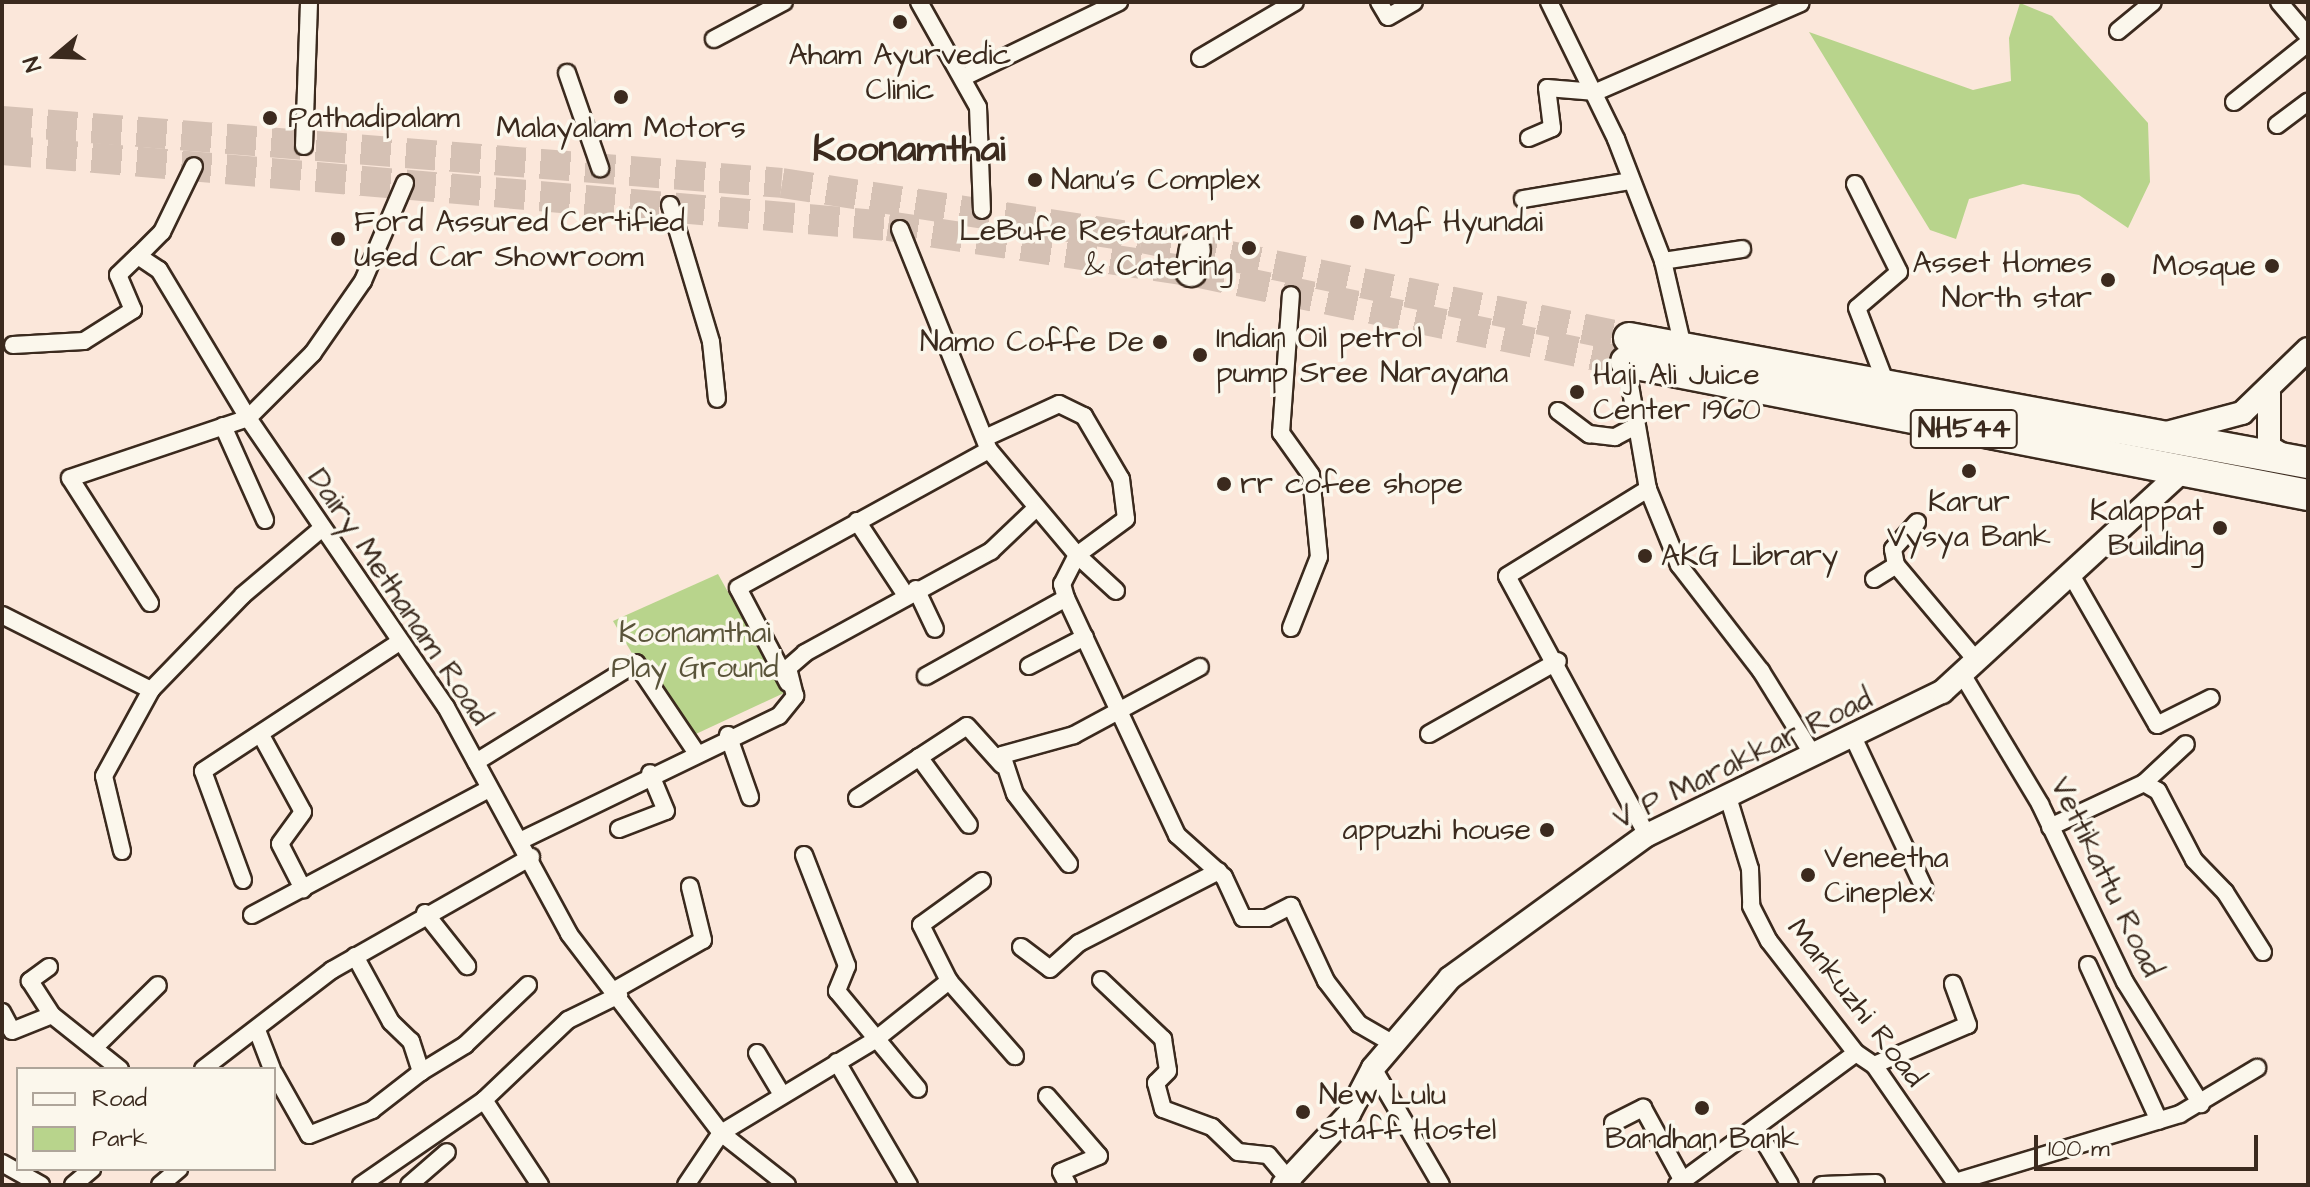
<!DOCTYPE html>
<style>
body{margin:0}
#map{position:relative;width:2310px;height:1187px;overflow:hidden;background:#fbe7da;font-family:"Architects Daughter",sans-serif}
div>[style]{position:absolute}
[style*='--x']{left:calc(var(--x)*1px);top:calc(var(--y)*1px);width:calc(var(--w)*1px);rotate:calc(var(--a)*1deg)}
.green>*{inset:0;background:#b8d48c}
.highway-tunnel>*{height:30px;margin-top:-15px;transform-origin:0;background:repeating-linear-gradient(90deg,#d5c1b4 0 30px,transparent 0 45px)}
.roads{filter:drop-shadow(2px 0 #3b2a1e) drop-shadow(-2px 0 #3b2a1e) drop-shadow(0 2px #3b2a1e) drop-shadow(0 -2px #3b2a1e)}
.street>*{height:16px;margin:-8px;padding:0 8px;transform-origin:8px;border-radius:8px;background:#fbf7ec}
.secondary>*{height:22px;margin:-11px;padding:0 11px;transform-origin:11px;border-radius:11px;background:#fbf7ec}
.highway>*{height:30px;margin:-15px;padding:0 15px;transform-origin:15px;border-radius:15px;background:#fbf7ec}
.dots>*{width:22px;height:22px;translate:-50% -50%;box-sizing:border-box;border:4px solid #fbf7ec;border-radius:50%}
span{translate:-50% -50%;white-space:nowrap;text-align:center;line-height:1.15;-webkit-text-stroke:7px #fbf7ec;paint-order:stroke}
.shield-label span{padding:2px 6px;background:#fbf7ec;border:2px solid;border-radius:6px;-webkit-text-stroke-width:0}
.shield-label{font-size:28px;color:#3b2a1e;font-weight:700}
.poi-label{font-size:30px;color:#3b2a1e}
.left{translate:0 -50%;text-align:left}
.right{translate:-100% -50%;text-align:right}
.street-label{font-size:30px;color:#3b2a1e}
.park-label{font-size:30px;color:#5a543a}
.district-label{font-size:38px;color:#3b2a1e;font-weight:700}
.frame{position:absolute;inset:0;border:4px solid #3b2a1e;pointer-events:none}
.legend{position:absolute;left:16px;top:1067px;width:260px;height:104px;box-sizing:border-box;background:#fbf7ec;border:2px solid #aea59a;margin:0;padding:10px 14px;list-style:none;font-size:24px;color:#3b2a1e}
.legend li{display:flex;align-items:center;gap:16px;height:40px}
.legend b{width:40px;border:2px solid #aea59a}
.north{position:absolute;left:16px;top:16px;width:80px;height:80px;-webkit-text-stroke:6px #fbf7ec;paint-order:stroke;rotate:251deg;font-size:22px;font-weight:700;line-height:32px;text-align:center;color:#3b2a1e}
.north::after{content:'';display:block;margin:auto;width:28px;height:36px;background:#3b2a1e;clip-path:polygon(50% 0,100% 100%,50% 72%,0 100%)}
.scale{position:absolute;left:2034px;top:1135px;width:224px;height:36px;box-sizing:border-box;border:4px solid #3b2a1e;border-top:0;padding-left:10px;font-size:24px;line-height:28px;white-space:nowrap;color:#3b2a1e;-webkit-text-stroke:6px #fbf7ec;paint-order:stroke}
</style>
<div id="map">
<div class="green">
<i style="clip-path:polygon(2020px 3px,2052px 16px,2148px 123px,2150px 182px,2128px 228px,2079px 195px,2023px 184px,1969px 199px,1956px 239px,1930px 230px,1809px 32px,1973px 90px,2011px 81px,2009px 38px)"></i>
<i style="clip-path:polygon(718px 574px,784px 693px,683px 740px,613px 621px)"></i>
</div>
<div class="highway-tunnel">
<i style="--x:2;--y:121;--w:782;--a:4.54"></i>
<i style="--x:782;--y:183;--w:364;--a:8.7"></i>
<i style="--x:1142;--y:238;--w:497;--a:11.6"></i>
<i style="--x:2;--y:150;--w:889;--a:4.9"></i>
<i style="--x:888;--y:226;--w:310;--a:8.5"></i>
<i style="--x:1195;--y:272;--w:440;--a:11.8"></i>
</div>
<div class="roads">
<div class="street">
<i style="--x:919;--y:2;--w:120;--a:60.7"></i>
<i style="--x:978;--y:107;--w:103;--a:87.8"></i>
<i style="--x:1379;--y:2;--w:17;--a:59"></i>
<i style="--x:1388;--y:17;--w:30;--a:-30"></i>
<i style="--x:1549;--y:2;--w:153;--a:63.9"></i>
<i style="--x:1616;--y:139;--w:131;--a:68.9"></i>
<i style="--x:1663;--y:261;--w:88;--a:76.9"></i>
<i style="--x:2279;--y:2;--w:45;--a:49.5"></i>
<i style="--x:2118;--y:31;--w:45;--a:-39.6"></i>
<i style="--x:714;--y:39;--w:79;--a:-27.9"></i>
<i style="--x:1200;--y:58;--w:110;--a:-30.5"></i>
<i style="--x:567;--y:73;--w:101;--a:70.8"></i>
<i style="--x:966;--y:76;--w:170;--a:-25.8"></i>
<i style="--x:2234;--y:102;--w:95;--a:-38.6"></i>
<i style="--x:2277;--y:125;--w:39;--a:-37"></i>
<i style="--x:1529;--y:138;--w:25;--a:-23"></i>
<i style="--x:1552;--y:128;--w:40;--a:-97.1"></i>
<i style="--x:1547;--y:88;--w:49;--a:4.7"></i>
<i style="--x:1596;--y:92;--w:223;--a:-23.5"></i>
<i style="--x:304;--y:146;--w:144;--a:-88"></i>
<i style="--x:405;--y:183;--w:107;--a:113.2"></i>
<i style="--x:363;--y:281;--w:88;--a:124.8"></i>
<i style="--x:313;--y:353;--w:92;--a:135"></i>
<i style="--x:248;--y:418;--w:350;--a:55.6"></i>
<i style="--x:446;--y:707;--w:258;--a:61.5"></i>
<i style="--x:569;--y:934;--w:250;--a:52.6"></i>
<i style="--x:721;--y:1133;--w:84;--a:38.2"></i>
<i style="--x:1855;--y:184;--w:98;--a:63.4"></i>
<i style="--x:1899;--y:272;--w:55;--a:139.4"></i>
<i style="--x:1857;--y:308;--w:84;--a:69"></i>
<i style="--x:1523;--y:199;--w:109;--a:-9.5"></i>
<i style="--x:670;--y:205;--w:143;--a:73.3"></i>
<i style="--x:711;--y:342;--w:57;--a:84"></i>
<i style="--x:900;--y:229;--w:238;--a:68.1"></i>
<i style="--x:989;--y:450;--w:137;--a:50"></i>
<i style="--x:1077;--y:555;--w:33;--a:117"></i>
<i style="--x:1062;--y:584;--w:15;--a:74"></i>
<i style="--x:1066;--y:598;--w:262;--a:64.9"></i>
<i style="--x:1177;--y:835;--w:63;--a:41.8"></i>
<i style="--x:1224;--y:877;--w:45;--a:65.1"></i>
<i style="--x:1243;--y:918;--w:24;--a:0"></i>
<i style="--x:1267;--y:918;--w:27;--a:-27"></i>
<i style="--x:1291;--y:906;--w:83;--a:65"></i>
<i style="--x:1326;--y:981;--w:54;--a:52.5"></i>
<i style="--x:1359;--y:1024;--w:38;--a:30"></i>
<i style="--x:1663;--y:261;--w:80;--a:-8.6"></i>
<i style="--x:13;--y:345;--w:71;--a:-3.2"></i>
<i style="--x:84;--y:341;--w:58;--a:-32.3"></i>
<i style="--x:133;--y:310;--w:38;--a:-113"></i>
<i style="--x:118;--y:275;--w:28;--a:-44"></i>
<i style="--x:1626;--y:362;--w:129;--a:80.2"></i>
<i style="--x:1648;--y:489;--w:82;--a:67.8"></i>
<i style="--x:1679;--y:565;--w:134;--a:52.3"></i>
<i style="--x:1761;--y:671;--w:99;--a:58.2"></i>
<i style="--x:1558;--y:411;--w:39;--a:37"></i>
<i style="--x:1589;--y:434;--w:26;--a:7"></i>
<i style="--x:1615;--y:437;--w:24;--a:-28"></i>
<i style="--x:223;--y:426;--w:103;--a:65.9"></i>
<i style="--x:987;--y:437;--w:79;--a:-24.6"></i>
<i style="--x:1059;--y:404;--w:28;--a:26"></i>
<i style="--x:1084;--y:416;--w:73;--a:59.6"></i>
<i style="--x:1121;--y:479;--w:40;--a:82.9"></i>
<i style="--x:1126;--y:519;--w:61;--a:143.7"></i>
<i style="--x:1077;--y:555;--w:53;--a:42.7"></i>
<i style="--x:857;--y:521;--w:87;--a:56.7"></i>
<i style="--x:1896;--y:565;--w:16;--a:-101"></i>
<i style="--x:1893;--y:549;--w:36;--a:-48"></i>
<i style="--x:2070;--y:573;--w:175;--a:60.2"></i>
<i style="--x:2157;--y:725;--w:60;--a:-26.6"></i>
<i style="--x:1874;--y:579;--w:26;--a:-32"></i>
<i style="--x:1896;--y:565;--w:124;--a:49.9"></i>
<i style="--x:916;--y:589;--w:44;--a:64.6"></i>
<i style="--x:150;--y:603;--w:148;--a:-122.6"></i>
<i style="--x:70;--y:478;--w:188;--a:-18.6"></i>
<i style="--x:248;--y:418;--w:173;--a:-121"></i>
<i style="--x:159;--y:270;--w:25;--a:-146"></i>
<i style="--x:138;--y:256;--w:34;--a:-45"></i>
<i style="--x:162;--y:232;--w:73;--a:-64.1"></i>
<i style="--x:2;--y:615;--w:167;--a:26.7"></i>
<i style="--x:1291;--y:628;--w:76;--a:-68.5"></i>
<i style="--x:1319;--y:557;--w:82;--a:-95.6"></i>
<i style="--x:1311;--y:475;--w:52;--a:-125.5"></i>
<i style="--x:1281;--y:433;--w:138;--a:-85.9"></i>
<i style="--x:1029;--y:666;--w:63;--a:-27.4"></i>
<i style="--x:1962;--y:674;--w:152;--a:59"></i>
<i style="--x:2040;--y:804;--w:197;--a:64.5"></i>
<i style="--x:2125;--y:982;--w:144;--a:58.1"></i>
<i style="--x:926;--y:676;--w:160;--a:-29.1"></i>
<i style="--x:788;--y:683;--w:107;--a:-117.8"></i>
<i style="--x:738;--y:588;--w:286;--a:-28.8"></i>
<i style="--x:1429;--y:734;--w:148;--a:-29.5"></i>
<i style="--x:728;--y:735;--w:66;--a:70.5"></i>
<i style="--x:262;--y:737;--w:85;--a:61.3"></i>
<i style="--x:303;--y:812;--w:39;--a:126"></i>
<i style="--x:280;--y:844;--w:51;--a:62.9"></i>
<i style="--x:1854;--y:739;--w:165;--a:64.8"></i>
<i style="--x:919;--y:757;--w:84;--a:53.7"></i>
<i style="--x:476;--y:762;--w:188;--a:-31.7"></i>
<i style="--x:636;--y:663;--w:107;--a:56"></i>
<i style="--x:2144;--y:783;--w:16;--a:30"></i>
<i style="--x:2158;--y:791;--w:78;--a:62.4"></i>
<i style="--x:2194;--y:860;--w:45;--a:45.9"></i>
<i style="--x:2225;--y:892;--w:71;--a:57.7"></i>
<i style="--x:1728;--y:797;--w:75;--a:73"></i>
<i style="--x:1750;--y:869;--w:37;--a:88"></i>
<i style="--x:1751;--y:906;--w:39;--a:63"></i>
<i style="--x:1769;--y:941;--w:142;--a:52.2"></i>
<i style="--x:1856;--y:1053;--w:22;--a:34"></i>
<i style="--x:1874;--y:1065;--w:146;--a:55.3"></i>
<i style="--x:857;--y:798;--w:131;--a:-33.2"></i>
<i style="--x:967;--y:726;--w:52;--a:48.1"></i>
<i style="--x:2050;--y:827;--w:104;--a:-25.1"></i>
<i style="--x:2144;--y:783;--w:57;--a:-42.9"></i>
<i style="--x:619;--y:829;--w:50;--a:-21"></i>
<i style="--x:666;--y:811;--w:41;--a:-112.8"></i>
<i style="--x:1647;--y:835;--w:294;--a:-118.4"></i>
<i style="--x:1507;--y:576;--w:166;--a:-31.7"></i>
<i style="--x:524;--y:839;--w:283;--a:-25.8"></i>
<i style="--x:779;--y:716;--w:26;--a:-51"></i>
<i style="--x:795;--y:696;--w:29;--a:-104"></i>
<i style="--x:788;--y:668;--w:23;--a:-41"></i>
<i style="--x:805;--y:653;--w:212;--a:-28.7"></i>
<i style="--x:991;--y:551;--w:58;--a:-43.6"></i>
<i style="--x:122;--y:851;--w:77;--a:-103.5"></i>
<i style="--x:104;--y:776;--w:98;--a:-61.3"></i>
<i style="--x:151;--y:690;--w:132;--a:-45.9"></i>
<i style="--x:243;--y:595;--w:101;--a:-40.2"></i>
<i style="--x:804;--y:855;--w:119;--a:68.8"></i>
<i style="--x:847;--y:966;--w:27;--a:112"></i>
<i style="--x:837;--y:991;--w:127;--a:50.4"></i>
<i style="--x:1069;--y:864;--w:88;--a:-127.6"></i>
<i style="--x:1015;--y:794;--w:41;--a:-108.4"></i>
<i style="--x:1002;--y:755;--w:75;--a:-15.5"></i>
<i style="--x:1074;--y:735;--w:143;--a:-28.4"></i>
<i style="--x:243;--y:880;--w:116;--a:-110.2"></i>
<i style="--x:203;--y:771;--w:233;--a:-33.3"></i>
<i style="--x:982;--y:881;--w:75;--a:144.2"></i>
<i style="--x:921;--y:925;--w:63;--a:63.4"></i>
<i style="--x:949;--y:981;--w:100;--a:48.7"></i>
<i style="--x:425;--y:913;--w:68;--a:51.6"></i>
<i style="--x:252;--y:915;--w:268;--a:-28"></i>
<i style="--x:1021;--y:947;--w:36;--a:37"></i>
<i style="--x:1050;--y:969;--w:39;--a:-42"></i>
<i style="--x:1079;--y:943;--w:157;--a:-27.2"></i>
<i style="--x:355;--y:956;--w:75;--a:61.4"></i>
<i style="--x:391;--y:1022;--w:28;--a:44"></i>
<i style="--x:411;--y:1041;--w:33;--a:72"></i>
<i style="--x:421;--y:1072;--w:52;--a:-31.5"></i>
<i style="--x:465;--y:1045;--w:87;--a:-43.6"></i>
<i style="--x:2088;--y:965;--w:171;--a:65.5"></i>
<i style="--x:49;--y:967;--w:24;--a:144"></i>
<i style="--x:30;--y:981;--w:40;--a:57.1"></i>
<i style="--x:1101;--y:980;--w:86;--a:43.6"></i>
<i style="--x:1163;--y:1039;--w:32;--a:81"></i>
<i style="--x:1168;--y:1071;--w:17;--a:135"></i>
<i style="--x:1156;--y:1083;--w:27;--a:75"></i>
<i style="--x:1163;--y:1109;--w:52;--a:20.2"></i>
<i style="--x:1212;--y:1127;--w:36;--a:44"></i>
<i style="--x:1238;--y:1152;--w:30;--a:6"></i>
<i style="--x:1268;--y:1155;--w:39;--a:50"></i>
<i style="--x:615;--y:990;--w:101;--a:-29.6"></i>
<i style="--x:703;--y:940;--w:55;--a:-103.8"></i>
<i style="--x:2;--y:1012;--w:21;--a:62"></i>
<i style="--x:12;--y:1031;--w:43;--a:-21.8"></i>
<i style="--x:52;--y:1015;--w:87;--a:38.5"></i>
<i style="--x:257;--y:1030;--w:42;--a:69"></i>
<i style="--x:95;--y:1047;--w:88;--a:-44.5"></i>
<i style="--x:757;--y:1053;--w:47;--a:59"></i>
<i style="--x:837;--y:1062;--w:143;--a:59.7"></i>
<i style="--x:1874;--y:1065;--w:102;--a:-23.1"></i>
<i style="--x:1968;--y:1025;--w:44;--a:-110.1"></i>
<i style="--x:1373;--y:1068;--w:135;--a:59.8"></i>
<i style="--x:203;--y:1069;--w:163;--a:-37.5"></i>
<i style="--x:332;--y:970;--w:229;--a:-29.6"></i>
<i style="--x:274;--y:1073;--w:71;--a:60.6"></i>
<i style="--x:309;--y:1135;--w:68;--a:-21.6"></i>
<i style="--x:372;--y:1110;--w:62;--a:-37.8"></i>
<i style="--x:1047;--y:1096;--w:79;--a:49.1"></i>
<i style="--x:1099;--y:1156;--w:41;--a:157.2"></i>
<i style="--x:1061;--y:1172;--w:15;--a:62"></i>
<i style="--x:484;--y:1100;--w:102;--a:56.6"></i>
<i style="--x:1613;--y:1123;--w:34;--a:-27"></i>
<i style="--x:1643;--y:1108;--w:83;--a:61.3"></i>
<i style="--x:1756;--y:1128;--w:66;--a:59.2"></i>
<i style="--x:2;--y:1163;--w:45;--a:29.4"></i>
<i style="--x:1955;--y:1182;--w:235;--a:-16.8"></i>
<i style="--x:2180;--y:1114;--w:90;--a:-30.9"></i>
<i style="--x:73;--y:1185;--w:25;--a:-40"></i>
<i style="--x:160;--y:1185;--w:25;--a:-40"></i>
<i style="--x:361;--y:1185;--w:150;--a:-34.6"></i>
<i style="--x:484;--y:1100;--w:116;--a:-43.6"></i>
<i style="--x:568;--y:1020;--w:57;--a:-26.1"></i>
<i style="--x:409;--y:1185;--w:50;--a:-41"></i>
<i style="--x:686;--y:1185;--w:63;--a:-56.1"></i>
<i style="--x:721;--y:1133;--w:180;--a:-31.1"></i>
<i style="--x:875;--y:1040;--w:95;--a:-38.6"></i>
<i style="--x:1677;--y:1185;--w:222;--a:-36.4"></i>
<i style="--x:1822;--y:1185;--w:54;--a:-2.1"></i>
</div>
<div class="secondary">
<i style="--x:2269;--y:393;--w:54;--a:90"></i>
<i style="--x:2269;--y:447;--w:23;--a:31"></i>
<i style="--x:2167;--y:433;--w:78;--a:-14.9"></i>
<i style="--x:2242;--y:413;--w:92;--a:-44.1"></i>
<i style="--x:1283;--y:1185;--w:97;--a:-47.1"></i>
<i style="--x:1349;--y:1114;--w:52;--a:-62.4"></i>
<i style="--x:1373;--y:1068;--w:118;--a:-49.5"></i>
<i style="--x:1450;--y:978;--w:243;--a:-36"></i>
<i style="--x:1647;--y:835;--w:328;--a:-25.9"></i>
<i style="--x:1942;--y:692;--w:326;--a:-42.6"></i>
</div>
<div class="highway">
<i style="--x:1191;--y:271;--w:22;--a:-80"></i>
<i style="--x:1629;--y:338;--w:690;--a:10.43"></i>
<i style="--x:1626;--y:362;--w:695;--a:11.04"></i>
</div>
</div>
<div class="dots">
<i style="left:900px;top:22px;background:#3b2a1e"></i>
<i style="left:621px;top:97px;background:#3b2a1e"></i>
<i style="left:270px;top:118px;background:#3b2a1e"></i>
<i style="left:1035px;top:180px;background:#3b2a1e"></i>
<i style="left:1357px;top:222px;background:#3b2a1e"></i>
<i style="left:338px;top:239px;background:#3b2a1e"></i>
<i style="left:1249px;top:248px;background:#3b2a1e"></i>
<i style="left:2272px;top:266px;background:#3b2a1e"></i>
<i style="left:2108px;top:280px;background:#3b2a1e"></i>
<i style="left:1160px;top:342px;background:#3b2a1e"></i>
<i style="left:1200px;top:355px;background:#3b2a1e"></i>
<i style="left:1577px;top:392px;background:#3b2a1e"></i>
<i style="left:1969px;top:471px;background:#3b2a1e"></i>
<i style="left:1224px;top:484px;background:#3b2a1e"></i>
<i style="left:2220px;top:528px;background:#3b2a1e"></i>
<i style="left:1645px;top:556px;background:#3b2a1e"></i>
<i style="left:1547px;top:830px;background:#3b2a1e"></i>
<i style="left:1808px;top:875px;background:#3b2a1e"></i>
<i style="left:1702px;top:1108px;background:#3b2a1e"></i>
<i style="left:1303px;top:1112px;background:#3b2a1e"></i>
</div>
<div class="shield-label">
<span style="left:1964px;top:429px">NH544</span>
</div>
<div class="poi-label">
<span style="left:900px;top:72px">Aham Ayurvedic<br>Clinic</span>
<span class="left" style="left:288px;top:118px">Pathadipalam</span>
<span style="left:621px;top:128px">Malayalam Motors</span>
<span class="left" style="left:1051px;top:180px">Nanu's Complex</span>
<span class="left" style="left:354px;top:239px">Ford Assured Certified<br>Used Car Showroom</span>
<span class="left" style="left:1373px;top:222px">Mgf Hyundai</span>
<span class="right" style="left:1233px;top:248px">LeBufe Restaurant<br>&amp; Catering</span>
<span class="right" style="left:2092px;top:280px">Asset Homes<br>North star</span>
<span class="right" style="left:2256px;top:266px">Mosque</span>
<span class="left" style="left:1216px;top:355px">Indian Oil petrol<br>pump Sree Narayana</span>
<span class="right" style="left:1144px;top:342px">Namo Coffe De</span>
<span class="left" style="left:1593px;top:392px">Haji Ali Juice<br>Center 1960</span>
<span class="left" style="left:1240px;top:484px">rr cofee shope</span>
<span style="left:1969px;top:519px">Karur<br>Vysya Bank</span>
<span class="right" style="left:2204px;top:528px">Kalappat<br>Building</span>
<span class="left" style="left:1661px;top:556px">AKG Library</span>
<span class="right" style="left:1531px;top:830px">appuzhi house</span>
<span class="left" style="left:1824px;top:875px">Veneetha<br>Cineplex</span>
<span class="left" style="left:1319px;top:1112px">New Lulu<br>Staff Hostel</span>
<span style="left:1702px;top:1139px">Bandhan Bank</span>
</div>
<div class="street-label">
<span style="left:399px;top:597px;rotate:56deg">Dairy Methanam Road</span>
<span style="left:1743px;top:759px;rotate:-26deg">V P Marakkar Road</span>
<span style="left:2106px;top:877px;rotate:64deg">Vettikattu Road</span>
<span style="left:1856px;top:1003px;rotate:52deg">Mankuzhi Road</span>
</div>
<div class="park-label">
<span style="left:695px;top:650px">Koonamthai<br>Play Ground</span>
</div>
<div class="district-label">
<span style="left:909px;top:151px">Koonamthai</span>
</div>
<div class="frame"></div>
<ul class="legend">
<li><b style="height:10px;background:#fbf7ec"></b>Road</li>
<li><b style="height:22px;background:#b8d48c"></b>Park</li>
</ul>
<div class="north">N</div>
<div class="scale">100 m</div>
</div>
